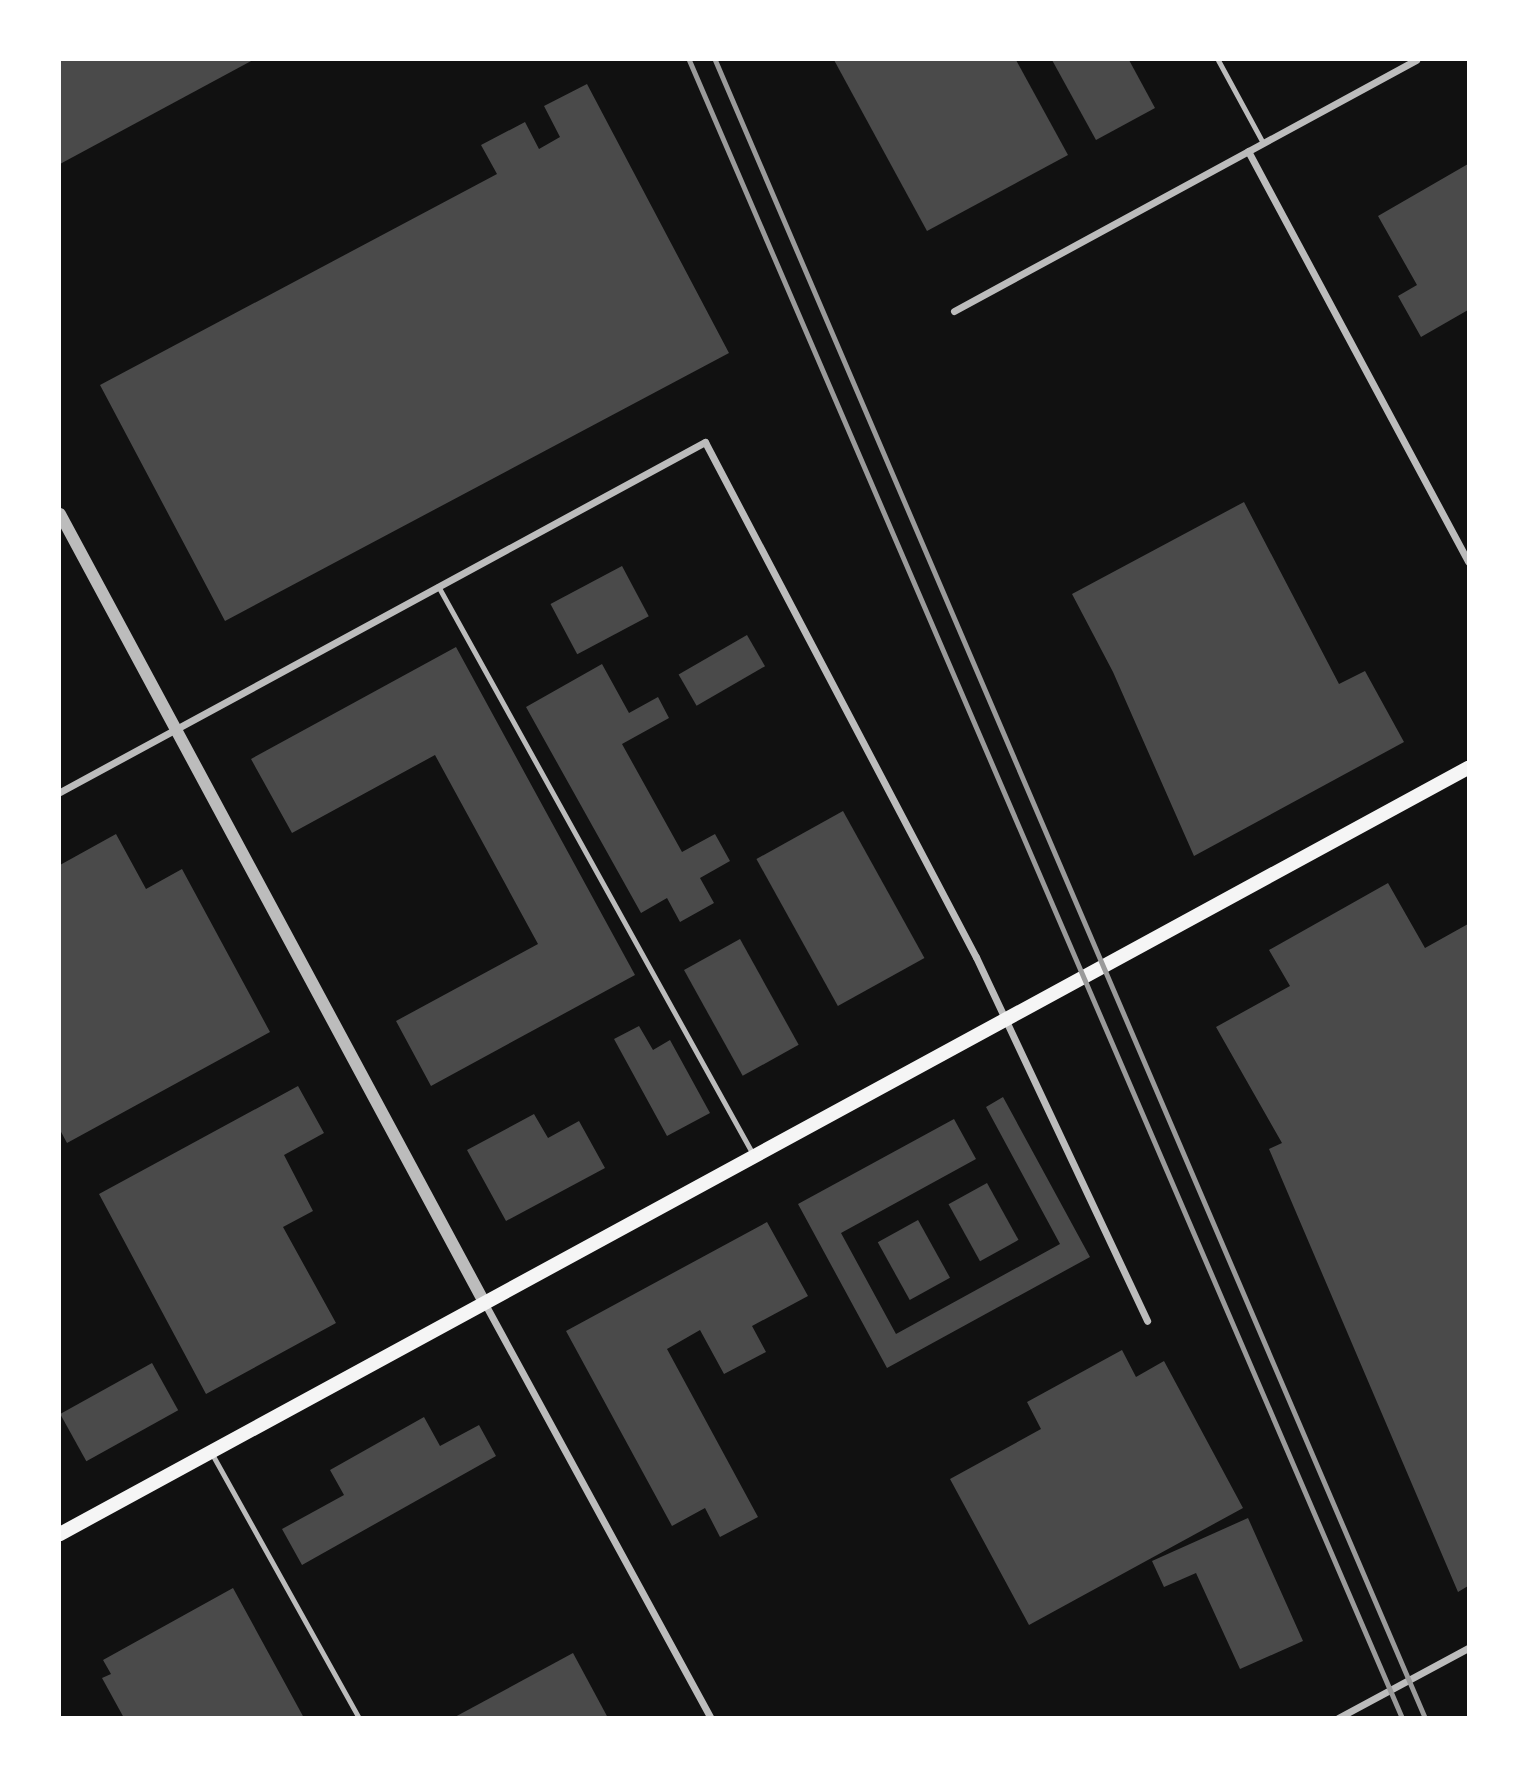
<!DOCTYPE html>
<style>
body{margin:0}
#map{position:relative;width:1528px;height:1777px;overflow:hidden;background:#111;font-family:"Noto Sans",sans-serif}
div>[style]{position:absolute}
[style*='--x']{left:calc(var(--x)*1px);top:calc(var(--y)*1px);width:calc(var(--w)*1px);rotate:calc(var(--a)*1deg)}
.building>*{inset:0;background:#4a4a4a;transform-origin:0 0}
.service>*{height:5px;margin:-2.5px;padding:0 2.5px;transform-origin:2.5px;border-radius:2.5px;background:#bcbcbc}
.minor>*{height:7px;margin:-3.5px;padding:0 3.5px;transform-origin:3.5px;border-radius:3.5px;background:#bcbcbc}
.tertiary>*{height:12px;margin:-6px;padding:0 6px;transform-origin:6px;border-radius:6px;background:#bcbcbc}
.secondary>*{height:14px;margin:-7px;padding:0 7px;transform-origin:7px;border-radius:7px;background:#f5f5f5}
.rail>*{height:5px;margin:-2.5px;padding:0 2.5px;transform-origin:2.5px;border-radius:2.5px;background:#9a9a9a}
span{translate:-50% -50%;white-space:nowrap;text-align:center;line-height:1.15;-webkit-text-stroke:5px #fff;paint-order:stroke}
.frame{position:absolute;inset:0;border:61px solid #fff;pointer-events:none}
</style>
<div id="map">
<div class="building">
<i style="clip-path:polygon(60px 60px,253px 60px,60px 164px)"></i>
<i style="clip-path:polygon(834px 60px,1016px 60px,1068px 155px,927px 231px)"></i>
<i style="clip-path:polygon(1052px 60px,1129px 60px,1155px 108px,1096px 140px)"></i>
<i style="clip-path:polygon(587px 84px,729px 353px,225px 621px,100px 385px,497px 174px,481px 145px,525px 122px,539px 149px,560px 137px,544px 106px)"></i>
<i style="clip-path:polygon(1468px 164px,1468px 310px,1421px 337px,1398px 296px,1417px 285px,1378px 216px)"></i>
<i style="clip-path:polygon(1244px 502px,1339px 684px,1365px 671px,1404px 742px,1194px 856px,1113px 672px,1072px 594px)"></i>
<i style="left:622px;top:566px;width:57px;height:81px;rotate:62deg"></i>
<i style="left:747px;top:635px;width:36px;height:79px;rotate:60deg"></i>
<i style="clip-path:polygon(456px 647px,635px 975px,431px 1086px,396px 1021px,538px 944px,435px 755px,292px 833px,251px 759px)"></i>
<i style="clip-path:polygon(602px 664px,629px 713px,658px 697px,669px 718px,622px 744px,682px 852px,715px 834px,730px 861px,700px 878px,714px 903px,680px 922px,667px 898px,641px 913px,526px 707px)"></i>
<i style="left:843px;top:811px;width:168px;height:99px;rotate:61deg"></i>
<i style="clip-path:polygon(116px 834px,146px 889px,182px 869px,270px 1032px,67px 1143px,60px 1130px,60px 865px)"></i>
<i style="clip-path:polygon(1388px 883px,1425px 948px,1468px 924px,1468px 1586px,1458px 1592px,1269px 1149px,1282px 1143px,1216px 1027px,1290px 986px,1269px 950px)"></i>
<i style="left:740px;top:939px;width:121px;height:64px;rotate:61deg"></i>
<i style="clip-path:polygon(639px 1026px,653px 1050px,670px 1040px,710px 1113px,667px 1136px,614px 1039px)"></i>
<i style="clip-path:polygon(298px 1086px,324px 1133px,284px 1155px,313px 1211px,283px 1227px,336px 1323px,206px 1394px,99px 1194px)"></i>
<i style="clip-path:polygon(1003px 1097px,1090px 1257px,887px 1368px,798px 1204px,954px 1119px,976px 1159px,841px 1233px,896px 1334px,1060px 1244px,986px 1107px)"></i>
<i style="clip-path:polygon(534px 1114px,548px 1138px,579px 1121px,605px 1168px,506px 1221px,467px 1150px)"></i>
<i style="left:987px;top:1183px;width:65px;height:44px;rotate:61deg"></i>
<i style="left:918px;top:1220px;width:66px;height:46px;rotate:61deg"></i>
<i style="clip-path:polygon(767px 1222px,808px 1296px,752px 1326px,766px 1352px,724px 1374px,700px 1330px,667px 1349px,758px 1517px,720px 1537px,705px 1508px,672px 1526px,566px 1331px)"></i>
<i style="clip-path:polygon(1122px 1350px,1136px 1377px,1164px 1361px,1243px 1508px,1029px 1625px,950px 1479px,1041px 1429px,1027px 1402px)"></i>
<i style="left:152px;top:1363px;width:54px;height:105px;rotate:61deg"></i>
<i style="clip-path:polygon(424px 1417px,440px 1446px,479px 1425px,496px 1456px,302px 1565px,282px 1529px,344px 1495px,330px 1470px)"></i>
<i style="clip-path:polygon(1248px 1518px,1303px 1641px,1240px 1669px,1196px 1573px,1164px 1587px,1152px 1561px)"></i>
<i style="clip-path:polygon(233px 1588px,304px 1718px,124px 1718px,102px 1678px,111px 1674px,103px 1660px)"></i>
<i style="clip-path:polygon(573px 1653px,608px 1718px,453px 1718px)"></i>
</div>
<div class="service">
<i style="--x:1218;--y:60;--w:94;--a:61.5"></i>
<i style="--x:438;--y:586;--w:652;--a:61"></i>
<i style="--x:212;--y:1454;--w:302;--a:60.9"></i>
</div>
<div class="minor">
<i style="--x:1248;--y:151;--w:466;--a:61.8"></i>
<i style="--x:954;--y:311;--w:526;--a:-28.51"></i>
<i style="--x:60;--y:792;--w:734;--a:-28.49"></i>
<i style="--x:705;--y:442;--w:582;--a:62.25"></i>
<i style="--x:976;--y:957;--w:402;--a:64.8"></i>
<i style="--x:485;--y:1304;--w:472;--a:61.4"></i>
<i style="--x:1338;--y:1718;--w:148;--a:-28.3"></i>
</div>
<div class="tertiary">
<i style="--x:60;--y:514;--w:897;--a:61.72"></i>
</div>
<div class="secondary">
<i style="--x:60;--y:1534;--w:1603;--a:-28.55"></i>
</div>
<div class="rail">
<i style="--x:689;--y:60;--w:1805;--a:66.73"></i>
<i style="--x:715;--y:60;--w:1804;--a:66.82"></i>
</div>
<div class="frame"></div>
</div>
